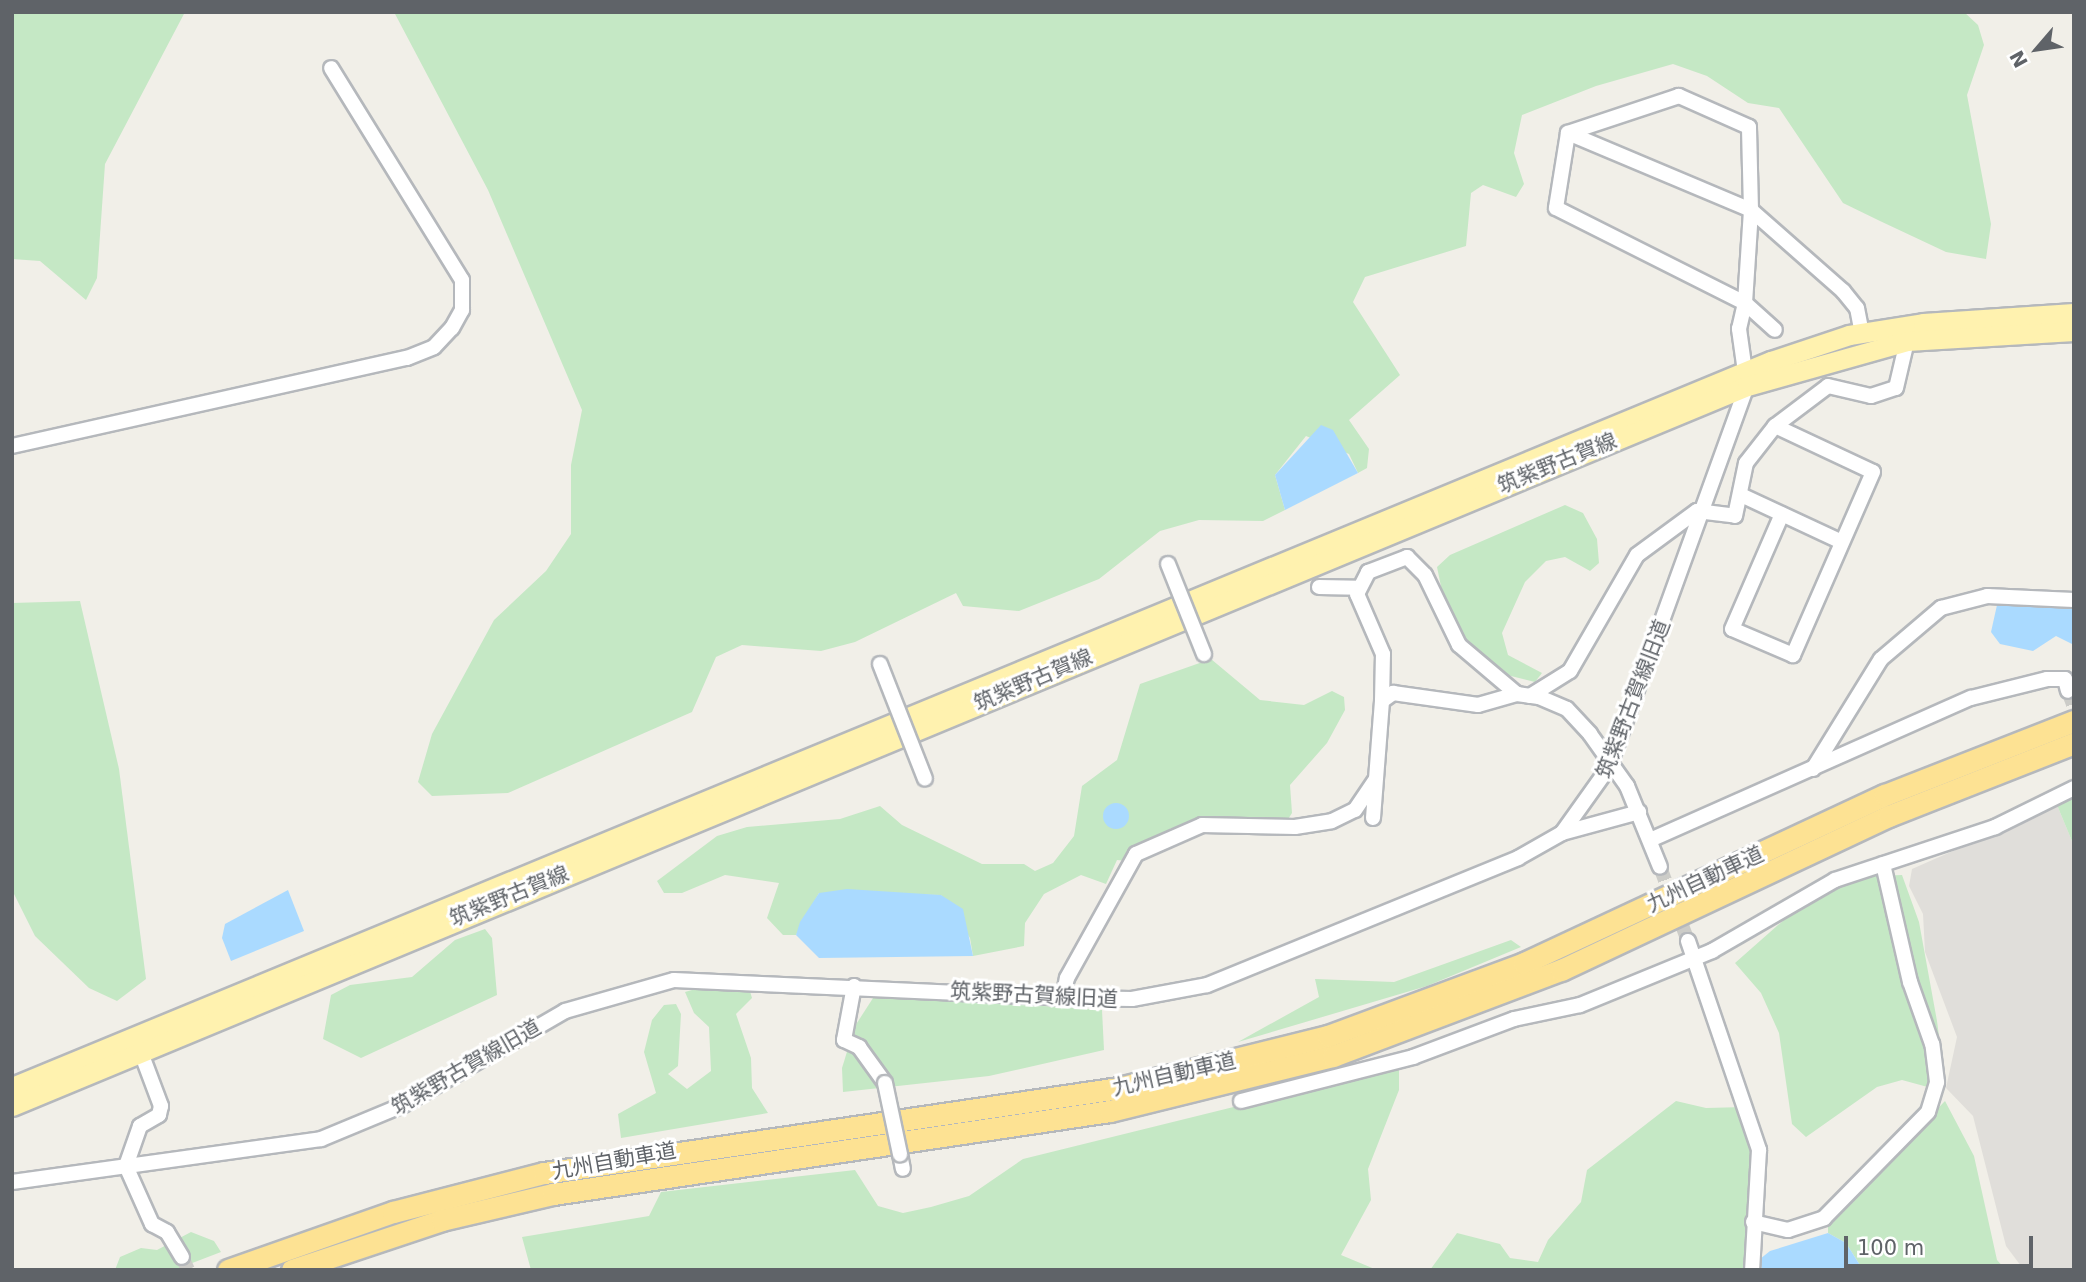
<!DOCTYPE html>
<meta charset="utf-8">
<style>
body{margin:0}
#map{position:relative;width:2086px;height:1282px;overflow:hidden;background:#f1efe8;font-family:"DejaVu Sans","Noto Sans JP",sans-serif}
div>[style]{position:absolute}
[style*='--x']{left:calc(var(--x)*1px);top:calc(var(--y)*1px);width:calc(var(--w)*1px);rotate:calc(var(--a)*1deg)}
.industrial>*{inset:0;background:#e0deda}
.green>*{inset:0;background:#c5e8c5}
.water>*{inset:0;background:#aadaff}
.round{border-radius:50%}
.minor-tunnel>*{height:14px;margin-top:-7px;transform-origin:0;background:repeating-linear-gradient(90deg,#ccccc8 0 14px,transparent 0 21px)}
.roads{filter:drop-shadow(2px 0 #b5b8bc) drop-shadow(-2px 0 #b5b8bc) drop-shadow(0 2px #b5b8bc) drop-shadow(0 -2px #b5b8bc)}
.minor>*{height:14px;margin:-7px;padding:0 7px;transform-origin:7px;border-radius:7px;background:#fff}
.major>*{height:19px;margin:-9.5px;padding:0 9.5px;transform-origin:9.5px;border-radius:9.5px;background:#fff2af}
.highway>*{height:21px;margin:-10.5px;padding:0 10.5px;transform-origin:10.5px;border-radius:10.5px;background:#fde293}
.bridges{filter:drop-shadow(2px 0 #b5b8bc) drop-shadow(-2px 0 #b5b8bc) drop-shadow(0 2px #b5b8bc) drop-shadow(0 -2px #b5b8bc)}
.minor-bridge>*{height:14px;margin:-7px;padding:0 7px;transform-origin:7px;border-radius:7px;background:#fff}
span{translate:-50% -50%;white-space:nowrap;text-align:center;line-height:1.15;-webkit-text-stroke:6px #fff;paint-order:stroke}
.street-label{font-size:21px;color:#5f6368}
.frame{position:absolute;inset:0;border:14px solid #5f6368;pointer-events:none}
.north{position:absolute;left:2002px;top:14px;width:70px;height:70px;-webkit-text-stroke:5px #fff;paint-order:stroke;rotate:241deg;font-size:19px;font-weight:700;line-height:28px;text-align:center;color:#5f6368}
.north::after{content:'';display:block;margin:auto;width:24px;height:32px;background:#5f6368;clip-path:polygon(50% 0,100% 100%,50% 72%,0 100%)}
.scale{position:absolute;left:1844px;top:1236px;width:189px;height:32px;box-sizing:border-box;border:4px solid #5f6368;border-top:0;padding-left:9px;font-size:21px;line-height:24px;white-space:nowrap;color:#5f6368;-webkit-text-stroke:5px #fff;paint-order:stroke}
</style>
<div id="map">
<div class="industrial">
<i style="clip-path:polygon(2057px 805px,2074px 846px,2074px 1270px,2024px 1270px,2006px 1246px,1973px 1116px,1946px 1088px,1957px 1037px,1925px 952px,1923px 914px,1909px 886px,1912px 869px)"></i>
</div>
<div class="green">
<i style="clip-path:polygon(12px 12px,185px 12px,105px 164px,97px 278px,86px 300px,40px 261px,12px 259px)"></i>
<i style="clip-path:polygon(394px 12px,1964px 12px,1978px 25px,1984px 45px,1967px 95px,1991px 224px,1986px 259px,1946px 252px,1880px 221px,1843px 203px,1779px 108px,1748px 103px,1707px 76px,1673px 64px,1596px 86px,1522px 115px,1514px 153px,1524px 184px,1516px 197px,1483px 185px,1471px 193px,1466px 246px,1365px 277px,1353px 302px,1400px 375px,1349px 420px,1369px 449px,1367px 468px,1358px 473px,1349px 454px,1306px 436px,1275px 475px,1285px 510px,1263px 521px,1199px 520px,1160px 531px,1099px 579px,1019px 611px,963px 606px,956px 593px,855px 642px,821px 651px,742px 645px,716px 657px,692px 712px,508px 793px,432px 796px,418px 782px,432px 734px,494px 620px,546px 571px,571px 534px,571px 465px,582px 410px,488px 190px)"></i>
<i style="clip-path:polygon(1565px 505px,1583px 513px,1597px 539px,1599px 563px,1590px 571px,1565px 557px,1546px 561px,1525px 582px,1502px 633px,1508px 655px,1542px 673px,1535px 682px,1499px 673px,1449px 625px,1437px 567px,1450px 555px)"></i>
<i style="clip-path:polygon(80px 601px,119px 769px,146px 979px,117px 1001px,89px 988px,35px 936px,12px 890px,12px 603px)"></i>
<i style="clip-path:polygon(1211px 659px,1260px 700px,1304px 705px,1332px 691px,1344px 697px,1345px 710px,1327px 743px,1290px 785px,1292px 813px,1283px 827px,1171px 828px,1137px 862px,1117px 860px,1106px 884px,1081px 875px,1044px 894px,1025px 923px,1024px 946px,973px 956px,970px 938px,941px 895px,819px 893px,796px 935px,783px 935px,767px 918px,779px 883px,725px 875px,682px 893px,664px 893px,657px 881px,717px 836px,747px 827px,840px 819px,880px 806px,902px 825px,982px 864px,1024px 864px,1035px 871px,1053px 863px,1074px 836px,1082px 786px,1117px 760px,1140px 684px)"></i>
<i style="clip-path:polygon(2074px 797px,2074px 846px,2057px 805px)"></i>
<i style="clip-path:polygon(1902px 875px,1919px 922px,1937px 1021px,1943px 1066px,1935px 1089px,1902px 1080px,1877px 1087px,1806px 1137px,1792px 1124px,1779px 1033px,1761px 993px,1735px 963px,1802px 904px,1851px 877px)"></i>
<i style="clip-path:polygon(485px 929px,492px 938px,497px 995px,361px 1058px,323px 1039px,331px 995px,350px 985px,412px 977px,455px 940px)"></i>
<i style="clip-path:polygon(1511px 940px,1521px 947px,1427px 986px,1238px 1042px,1319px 997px,1315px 979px,1394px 982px)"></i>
<i style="clip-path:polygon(699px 988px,749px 988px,752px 998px,736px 1014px,751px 1058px,752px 1088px,768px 1113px,621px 1138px,618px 1114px,656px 1093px,644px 1052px,652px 1020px,664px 1005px,676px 1004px,681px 1014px,678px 1066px,668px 1074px,687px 1089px,711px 1071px,709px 1027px,694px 1013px,685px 992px)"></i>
<i style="clip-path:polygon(875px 995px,1102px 1010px,1104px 1050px,989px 1076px,843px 1092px,842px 1068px,855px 1026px)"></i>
<i style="clip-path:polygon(1399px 1066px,1399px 1090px,1368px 1169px,1371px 1200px,1341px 1255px,1377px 1270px,531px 1270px,522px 1237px,649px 1216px,661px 1192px,855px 1170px,878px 1206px,903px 1213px,931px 1207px,969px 1196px,1023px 1159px)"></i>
<i style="clip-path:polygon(1676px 1101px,1706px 1108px,1745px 1107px,1756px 1174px,1746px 1270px,1430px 1270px,1457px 1233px,1500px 1244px,1510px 1258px,1538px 1262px,1548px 1240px,1581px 1202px,1587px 1170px)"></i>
<i style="clip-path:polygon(1945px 1101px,1974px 1156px,1997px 1260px,2006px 1270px,1863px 1270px,1846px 1243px,1828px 1233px,1828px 1221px)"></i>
<i style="clip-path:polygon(191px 1232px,214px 1241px,221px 1252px,174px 1270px,115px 1270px,120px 1257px,141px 1248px,157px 1250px)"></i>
</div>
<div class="water">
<i style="clip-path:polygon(1321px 425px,1333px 430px,1358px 473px,1285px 510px,1275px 475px)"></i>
<i style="clip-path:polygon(1997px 605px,2074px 609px,2074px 645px,2056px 636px,2033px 651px,2000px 644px,1991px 632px)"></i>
<i class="round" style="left:1103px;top:803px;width:26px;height:26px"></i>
<i style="clip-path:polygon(847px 889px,941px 895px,963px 909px,973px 956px,819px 958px,796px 935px,800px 922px,819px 893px)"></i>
<i style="clip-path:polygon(288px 890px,304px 931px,231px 961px,222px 938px,225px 924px)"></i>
<i style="clip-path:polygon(1828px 1233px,1846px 1243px,1863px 1270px,1762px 1270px,1760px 1259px,1770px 1251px)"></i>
</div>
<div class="minor-tunnel">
<i style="--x:2068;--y:691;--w:17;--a:69"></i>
<i style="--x:1660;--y:867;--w:79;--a:69.3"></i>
<i style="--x:182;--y:1257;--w:14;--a:65"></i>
</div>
<div class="roads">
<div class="minor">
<i style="--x:1568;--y:133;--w:199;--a:22.8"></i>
<i style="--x:1751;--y:210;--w:123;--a:41.4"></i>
<i style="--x:1843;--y:291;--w:22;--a:51"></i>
<i style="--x:1857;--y:308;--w:25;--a:79"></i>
<i style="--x:1775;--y:426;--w:108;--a:25.1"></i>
<i style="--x:1873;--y:472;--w:200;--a:113.6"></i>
<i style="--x:1793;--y:655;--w:66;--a:-156.9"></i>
<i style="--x:1732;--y:629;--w:125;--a:-66.5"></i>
<i style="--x:12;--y:446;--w:405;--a:-12.6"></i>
<i style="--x:407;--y:358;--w:29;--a:-22"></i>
<i style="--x:434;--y:347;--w:26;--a:-47"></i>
<i style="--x:452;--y:328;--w:21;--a:-61"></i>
<i style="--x:462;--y:310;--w:30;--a:-90"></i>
<i style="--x:462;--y:280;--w:249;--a:-121.7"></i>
<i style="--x:1741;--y:495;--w:111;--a:25"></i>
<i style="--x:1319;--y:587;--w:39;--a:1"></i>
<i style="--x:1530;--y:696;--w:47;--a:-32"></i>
<i style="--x:1570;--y:671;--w:134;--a:-60"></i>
<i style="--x:1637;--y:555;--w:74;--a:-36.3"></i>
<i style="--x:1697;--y:511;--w:38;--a:7"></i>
<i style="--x:1735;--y:516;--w:54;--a:-78.3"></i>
<i style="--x:1746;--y:463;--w:47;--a:-51.9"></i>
<i style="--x:1775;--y:426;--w:66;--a:-37"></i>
<i style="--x:1828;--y:386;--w:44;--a:13.1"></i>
<i style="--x:1871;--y:396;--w:26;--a:-18"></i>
<i style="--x:1896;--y:388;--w:48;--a:-76.8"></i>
<i style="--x:1382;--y:701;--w:47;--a:-88.8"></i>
<i style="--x:1383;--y:654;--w:65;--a:-113.4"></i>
<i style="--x:1357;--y:594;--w:25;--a:-63"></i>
<i style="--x:1368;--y:572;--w:42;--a:-21"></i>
<i style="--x:1407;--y:557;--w:25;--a:45"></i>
<i style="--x:1425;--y:575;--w:78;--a:64.1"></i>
<i style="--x:1459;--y:645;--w:76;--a:40.2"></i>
<i style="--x:1813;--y:769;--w:129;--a:-58.3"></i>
<i style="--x:1881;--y:659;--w:79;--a:-40.4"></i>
<i style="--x:1941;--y:608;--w:48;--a:-14.6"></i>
<i style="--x:1987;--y:596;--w:87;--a:2.6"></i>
<i style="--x:1373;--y:818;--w:117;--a:-85.6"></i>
<i style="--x:1382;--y:701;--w:14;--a:-36"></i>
<i style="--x:1393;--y:693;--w:86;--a:8"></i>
<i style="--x:1478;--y:705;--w:41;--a:-15.8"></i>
<i style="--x:1517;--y:694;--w:22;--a:8"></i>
<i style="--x:1539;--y:697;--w:30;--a:23"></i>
<i style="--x:1567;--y:709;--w:34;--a:47"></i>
<i style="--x:1590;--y:734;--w:64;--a:54.6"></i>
<i style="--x:1627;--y:786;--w:87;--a:67.8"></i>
<i style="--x:1562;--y:833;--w:80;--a:-15.3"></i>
<i style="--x:1650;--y:840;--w:351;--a:-23.9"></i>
<i style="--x:1971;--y:698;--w:78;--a:-14"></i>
<i style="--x:2047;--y:679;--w:18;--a:0"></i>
<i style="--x:2065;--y:679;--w:12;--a:76"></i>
<i style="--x:1688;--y:941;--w:221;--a:71.2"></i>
<i style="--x:1759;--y:1150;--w:120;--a:93.3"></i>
<i style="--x:854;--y:986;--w:55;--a:100.5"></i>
<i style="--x:844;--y:1040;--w:17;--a:25"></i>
<i style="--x:859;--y:1047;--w:44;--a:54.2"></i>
<i style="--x:1063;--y:998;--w:20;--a:-79"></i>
<i style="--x:1067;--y:978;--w:142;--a:-60.9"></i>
<i style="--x:1136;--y:854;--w:72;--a:-23.7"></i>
<i style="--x:1202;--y:825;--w:93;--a:1.2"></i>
<i style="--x:1295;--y:827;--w:37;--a:-9"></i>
<i style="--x:1332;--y:821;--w:25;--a:-26"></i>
<i style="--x:1355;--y:810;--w:36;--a:-56"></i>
<i style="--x:140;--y:1050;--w:60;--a:69.4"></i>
<i style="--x:161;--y:1106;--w:9;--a:103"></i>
<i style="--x:159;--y:1115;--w:22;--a:150"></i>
<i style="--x:140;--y:1126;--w:42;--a:109.3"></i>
<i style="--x:126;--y:1166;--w:64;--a:65.9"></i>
<i style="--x:152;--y:1224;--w:17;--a:28"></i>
<i style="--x:167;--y:1232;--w:29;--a:59"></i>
<i style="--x:1241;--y:1101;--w:178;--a:-14.3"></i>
<i style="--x:1413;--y:1057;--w:108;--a:-20.6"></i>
<i style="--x:1514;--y:1019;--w:67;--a:-12"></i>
<i style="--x:1580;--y:1005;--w:143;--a:-22.2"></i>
<i style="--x:1712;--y:951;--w:142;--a:-30"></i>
<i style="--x:1835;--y:880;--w:169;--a:-18.3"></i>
<i style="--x:1995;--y:827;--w:88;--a:-26.3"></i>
<i style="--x:900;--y:1154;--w:15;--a:79"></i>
<i style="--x:12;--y:1182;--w:312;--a:-7.9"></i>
<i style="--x:321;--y:1139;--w:89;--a:-22.5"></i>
<i style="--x:403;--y:1105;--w:187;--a:-30.1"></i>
<i style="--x:565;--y:1011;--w:113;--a:-15.9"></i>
<i style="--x:674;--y:980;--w:389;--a:2.6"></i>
<i style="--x:1063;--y:998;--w:69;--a:0.8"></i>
<i style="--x:1132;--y:999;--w:76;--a:-10.6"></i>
<i style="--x:1207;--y:985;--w:336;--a:-22.2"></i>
<i style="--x:1518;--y:858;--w:51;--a:-29.6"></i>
<i style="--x:1562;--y:833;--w:81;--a:-54.5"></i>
<i style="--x:1609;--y:767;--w:405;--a:-70.1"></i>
<i style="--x:1747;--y:386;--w:58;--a:-98"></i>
<i style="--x:1739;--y:329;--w:27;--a:-77"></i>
<i style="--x:1745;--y:303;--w:93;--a:-86.3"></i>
<i style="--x:1751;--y:210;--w:83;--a:-91.4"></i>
<i style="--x:1749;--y:127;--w:77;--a:-156.1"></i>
<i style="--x:1679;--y:96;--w:117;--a:161.6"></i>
<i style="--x:1568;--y:133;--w:76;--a:99.1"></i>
<i style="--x:1556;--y:208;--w:212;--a:26.7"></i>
<i style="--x:1745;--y:303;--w:40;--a:42"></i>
<i style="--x:1753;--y:1222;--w:36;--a:13"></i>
<i style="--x:1788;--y:1230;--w:38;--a:-18"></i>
<i style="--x:1824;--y:1218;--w:148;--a:-45.5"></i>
<i style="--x:1928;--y:1112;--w:31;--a:-73"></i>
<i style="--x:1937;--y:1082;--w:38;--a:-97"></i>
<i style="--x:1932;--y:1044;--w:66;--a:-109.5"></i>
<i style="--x:1910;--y:982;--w:121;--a:-102.9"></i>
</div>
<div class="major">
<i style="--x:12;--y:1087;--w:1903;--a:-22.43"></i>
<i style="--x:1771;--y:361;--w:82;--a:-18.4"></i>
<i style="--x:1849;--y:335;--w:75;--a:-9.2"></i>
<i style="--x:1923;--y:323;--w:151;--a:-3.8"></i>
<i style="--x:12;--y:1106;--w:1878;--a:-22.54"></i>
<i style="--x:1747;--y:386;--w:166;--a:-15.7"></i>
<i style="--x:1907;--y:341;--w:167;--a:-3.4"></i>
</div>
<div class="highway">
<i style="--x:228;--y:1270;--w:175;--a:-19.4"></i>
<i style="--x:393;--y:1212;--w:156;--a:-14.5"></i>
<i style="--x:544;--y:1173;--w:581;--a:-8.41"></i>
<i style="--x:1119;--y:1088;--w:215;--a:-14"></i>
<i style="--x:1328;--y:1036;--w:209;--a:-20.4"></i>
<i style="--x:1524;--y:963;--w:398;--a:-25"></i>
<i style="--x:1885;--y:795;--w:203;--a:-21.4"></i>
<i style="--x:292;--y:1270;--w:158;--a:-18.4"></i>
<i style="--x:442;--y:1220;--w:114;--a:-13.2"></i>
<i style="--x:553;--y:1194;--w:563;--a:-8.48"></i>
<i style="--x:1110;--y:1111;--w:230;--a:-13.9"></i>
<i style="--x:1333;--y:1056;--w:244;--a:-20.7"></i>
<i style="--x:1561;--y:970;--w:362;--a:-25.2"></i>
<i style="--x:1889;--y:816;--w:199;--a:-21.5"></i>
</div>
</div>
<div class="bridges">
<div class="minor-bridge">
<i style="--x:1168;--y:564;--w:97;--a:68.2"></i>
<i style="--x:880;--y:664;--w:123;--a:68.6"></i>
<i style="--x:885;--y:1083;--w:73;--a:78.1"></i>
</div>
</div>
<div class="street-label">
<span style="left:1557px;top:463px;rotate:-22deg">筑紫野古賀線</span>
<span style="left:1033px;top:680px;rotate:-23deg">筑紫野古賀線</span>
<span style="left:1633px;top:699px;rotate:-69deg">筑紫野古賀線旧道</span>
<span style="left:1705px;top:879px;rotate:-25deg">九州自動車道</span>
<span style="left:509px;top:896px;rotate:-22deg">筑紫野古賀線</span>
<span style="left:1034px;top:995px;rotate:3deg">筑紫野古賀線旧道</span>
<span style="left:466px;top:1067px;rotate:-30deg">筑紫野古賀線旧道</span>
<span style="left:1174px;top:1074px;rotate:-13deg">九州自動車道</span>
<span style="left:614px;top:1161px;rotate:-10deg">九州自動車道</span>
</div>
<div class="frame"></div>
<div class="north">N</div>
<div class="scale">100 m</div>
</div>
